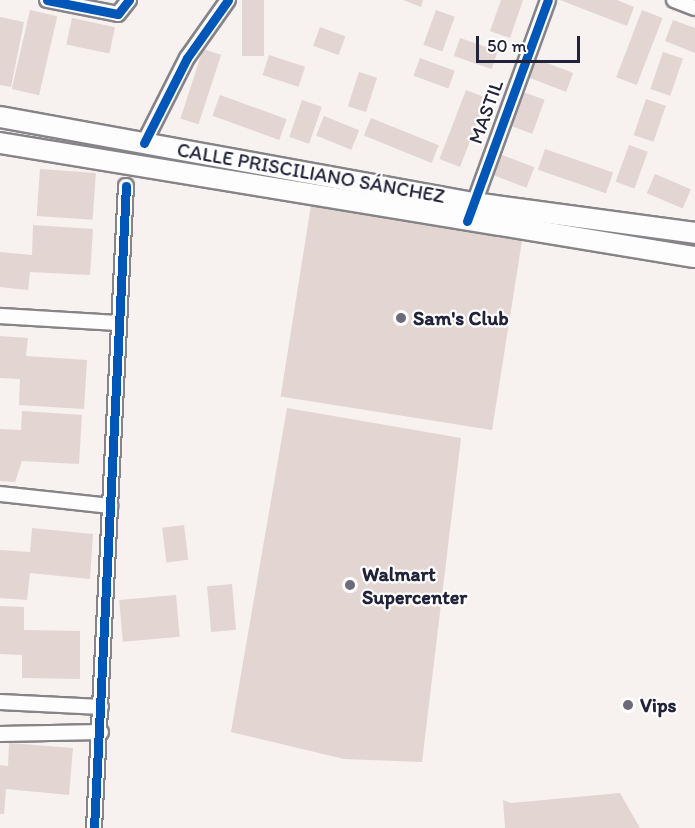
<!DOCTYPE html>
<meta charset="utf-8">
<style>
body{margin:0}
#map{position:relative;width:695px;height:828px;overflow:hidden;background:#f7f1f0;font-family:Itim,sans-serif}
div>[style]{position:absolute}
[style*='--x']{left:calc(var(--x)*1px);top:calc(var(--y)*1px);width:calc(var(--w)*1px);rotate:calc(var(--a)*1deg)}
.building>*{inset:0;background:#e3d5d2;transform-origin:0 0}
.roads{filter:drop-shadow(2px 0 #868488) drop-shadow(-2px 0 #868488) drop-shadow(0 2px #868488) drop-shadow(0 -2px #868488)}
.street>*{height:14px;margin:-7px;padding:0 7px;transform-origin:7px;border-radius:7px;background:#fefdfd}
.secondary>*{height:20px;margin:-10px;padding:0 10px;transform-origin:10px;border-radius:10px;background:#fefdfd}
.cycleway>*{height:9px;margin:-4.5px;padding:0 4.5px;transform-origin:4.5px;border-radius:4.5px;background:#0057b8}
.dots>*{width:16px;height:16px;translate:-50% -50%;box-sizing:border-box;border:3px solid #fff;border-radius:50%}
span{translate:-50% -50%;white-space:nowrap;text-align:center;line-height:1.15;-webkit-text-stroke:4.5px #fff;paint-order:stroke}
.street-label{font-size:20px;color:#22223b}
.poi-label{font-size:20px;color:#22223b;font-weight:700}
.left{translate:0 -50%;text-align:left}
.scale{position:absolute;left:476px;top:36px;width:104px;height:27px;box-sizing:border-box;border:3px solid #22223b;border-top:0;padding-left:8px;font-size:18px;line-height:21px;white-space:nowrap;color:#22223b;-webkit-text-stroke:4px #fff;paint-order:stroke}
</style>
<div id="map">
<div class="building">
<i style="left:242px;top:0;width:22px;height:56px"></i>
<i style="clip-path:polygon(403px 0,423px 0,421px 7px)"></i>
<i style="clip-path:polygon(501px 0,523px 0,510px 38px,490px 31px)"></i>
<i style="clip-path:polygon(560px 0,617px 0,634px 7px,627px 26px)"></i>
<i style="left:30px;top:10px;width:28px;height:81px;rotate:13deg"></i>
<i style="left:436px;top:10px;width:20px;height:37px;rotate:20deg"></i>
<i style="left:642px;top:10px;width:22px;height:72px;rotate:21deg"></i>
<i style="clip-path:polygon(0 17px,24px 22px,11px 87px,0 85px)"></i>
<i style="left:72px;top:18px;width:44px;height:27px;rotate:12deg"></i>
<i style="clip-path:polygon(673px 20px,695px 28px,695px 53px,665px 41px)"></i>
<i style="left:320px;top:27px;width:27px;height:20px;rotate:20deg"></i>
<i style="left:460px;top:38px;width:40px;height:19px;rotate:19deg"></i>
<i style="left:203px;top:49px;width:19px;height:73px;rotate:18deg"></i>
<i style="left:663px;top:52px;width:21px;height:39px;rotate:19deg"></i>
<i style="left:269px;top:55px;width:38px;height:21px;rotate:18deg"></i>
<i style="left:420px;top:58px;width:37px;height:19px;rotate:20deg"></i>
<i style="left:534px;top:58px;width:42px;height:20px;rotate:21deg"></i>
<i style="left:359px;top:72px;width:19px;height:36px;rotate:18deg"></i>
<i style="left:466px;top:90px;width:22px;height:74px;rotate:21deg"></i>
<i style="left:523px;top:92px;width:23px;height:36px;rotate:20deg"></i>
<i style="left:220px;top:95px;width:71px;height:22px;rotate:20deg"></i>
<i style="left:646px;top:99px;width:21px;height:38px;rotate:19deg"></i>
<i style="left:302px;top:100px;width:21px;height:39px;rotate:19deg"></i>
<i style="left:324px;top:116px;width:38px;height:21px;rotate:22deg"></i>
<i style="left:371px;top:118px;width:73px;height:19px;rotate:22deg"></i>
<i style="left:629px;top:145px;width:20px;height:39px;rotate:20deg"></i>
<i style="left:545px;top:149px;width:72px;height:22px;rotate:19deg"></i>
<i style="left:497px;top:153px;width:40px;height:22px;rotate:21deg"></i>
<i style="left:40px;top:169px;width:56px;height:47px;rotate:4deg"></i>
<i style="left:655px;top:174px;width:39px;height:21px;rotate:23deg"></i>
<i style="left:311px;top:205px;width:214px;height:194px;rotate:9deg"></i>
<i style="clip-path:polygon(33px 225px,93px 229px,90px 275px,30px 272px,28px 290px,0 287px,0 252px,32px 255px)"></i>
<i style="clip-path:polygon(0 336px,28px 338px,26px 356px,87px 360px,84px 409px,19px 405px,20px 379px,0 378px)"></i>
<i style="clip-path:polygon(287px 408px,461px 438px,422px 762px,344px 759px,231px 732px)"></i>
<i style="clip-path:polygon(22px 411px,82px 415px,79px 464px,22px 461px,15px 482px,0 481px,0 429px,21px 430px)"></i>
<i style="left:184px;top:525px;width:35px;height:22px;rotate:83deg"></i>
<i style="clip-path:polygon(32px 528px,93px 534px,90px 579px,30px 573px,27px 600px,0 598px,0 550px,30px 552px)"></i>
<i style="left:232px;top:584px;width:46px;height:25px;rotate:85deg"></i>
<i style="left:176px;top:595px;width:42px;height:57px;rotate:85deg"></i>
<i style="clip-path:polygon(0 606px,24px 607px,24px 630px,80px 631px,80px 679px,22px 678px,22px 655px,0 654px)"></i>
<i style="clip-path:polygon(9px 743px,73px 748px,69px 795px,6px 789px,4px 814px,0 814px,0 765px,8px 766px)"></i>
<i style="clip-path:polygon(620px 793px,640px 828px,505px 828px,503px 800px,511px 803px)"></i>
</div>
<div class="roads">
<div class="street">
<i style="--x:47;--y:0;--w:72;--a:11.2"></i>
<i style="--x:118;--y:14;--w:18;--a:-52"></i>
<i style="--x:674;--y:0;--w:22;--a:21"></i>
<i style="--x:144;--y:143;--w:95;--a:-63.2"></i>
<i style="--x:187;--y:58;--w:71;--a:-54.7"></i>
<i style="--x:472;--y:209;--w:222;--a:-70"></i>
<i style="--x:0;--y:316;--w:119;--a:3.4"></i>
<i style="--x:0;--y:494;--w:111;--a:6.2"></i>
<i style="--x:0;--y:702;--w:101;--a:2.8"></i>
<i style="--x:0;--y:734;--w:101;--a:-1.1"></i>
<i style="--x:94;--y:828;--w:643;--a:-87.15"></i>
</div>
<div class="secondary">
<i style="--x:0;--y:117;--w:482;--a:10.3"></i>
<i style="--x:474;--y:203;--w:223;--a:7.7"></i>
<i style="--x:0;--y:143;--w:704;--a:9.32"></i>
</div>
</div>
<div class="cycleway">
<i style="--x:47;--y:0;--w:72;--a:11.2"></i>
<i style="--x:118;--y:14;--w:18;--a:-52"></i>
<i style="--x:144;--y:143;--w:95;--a:-63.2"></i>
<i style="--x:187;--y:58;--w:71;--a:-54.7"></i>
<i style="--x:467;--y:221;--w:235;--a:-69.9"></i>
<i style="--x:94;--y:828;--w:643;--a:-87.15"></i>
</div>
<div class="dots">
<i style="left:401px;top:318px;background:#6d6a7a"></i>
<i style="left:350px;top:585px;background:#6d6a7a"></i>
<i style="left:628px;top:705px;background:#6d6a7a"></i>
</div>
<div class="street-label">
<span style="left:486px;top:112px;rotate:-70deg">MASTIL</span>
<span style="left:311px;top:173px;rotate:10deg">CALLE PRISCILIANO SÁNCHEZ</span>
</div>
<div class="poi-label">
<span class="left" style="left:413px;top:318px">Sam's Club</span>
<span class="left" style="left:362px;top:586px">Walmart<br>Supercenter</span>
<span class="left" style="left:640px;top:705px">Vips</span>
</div>
<div class="scale">50 m</div>
</div>
